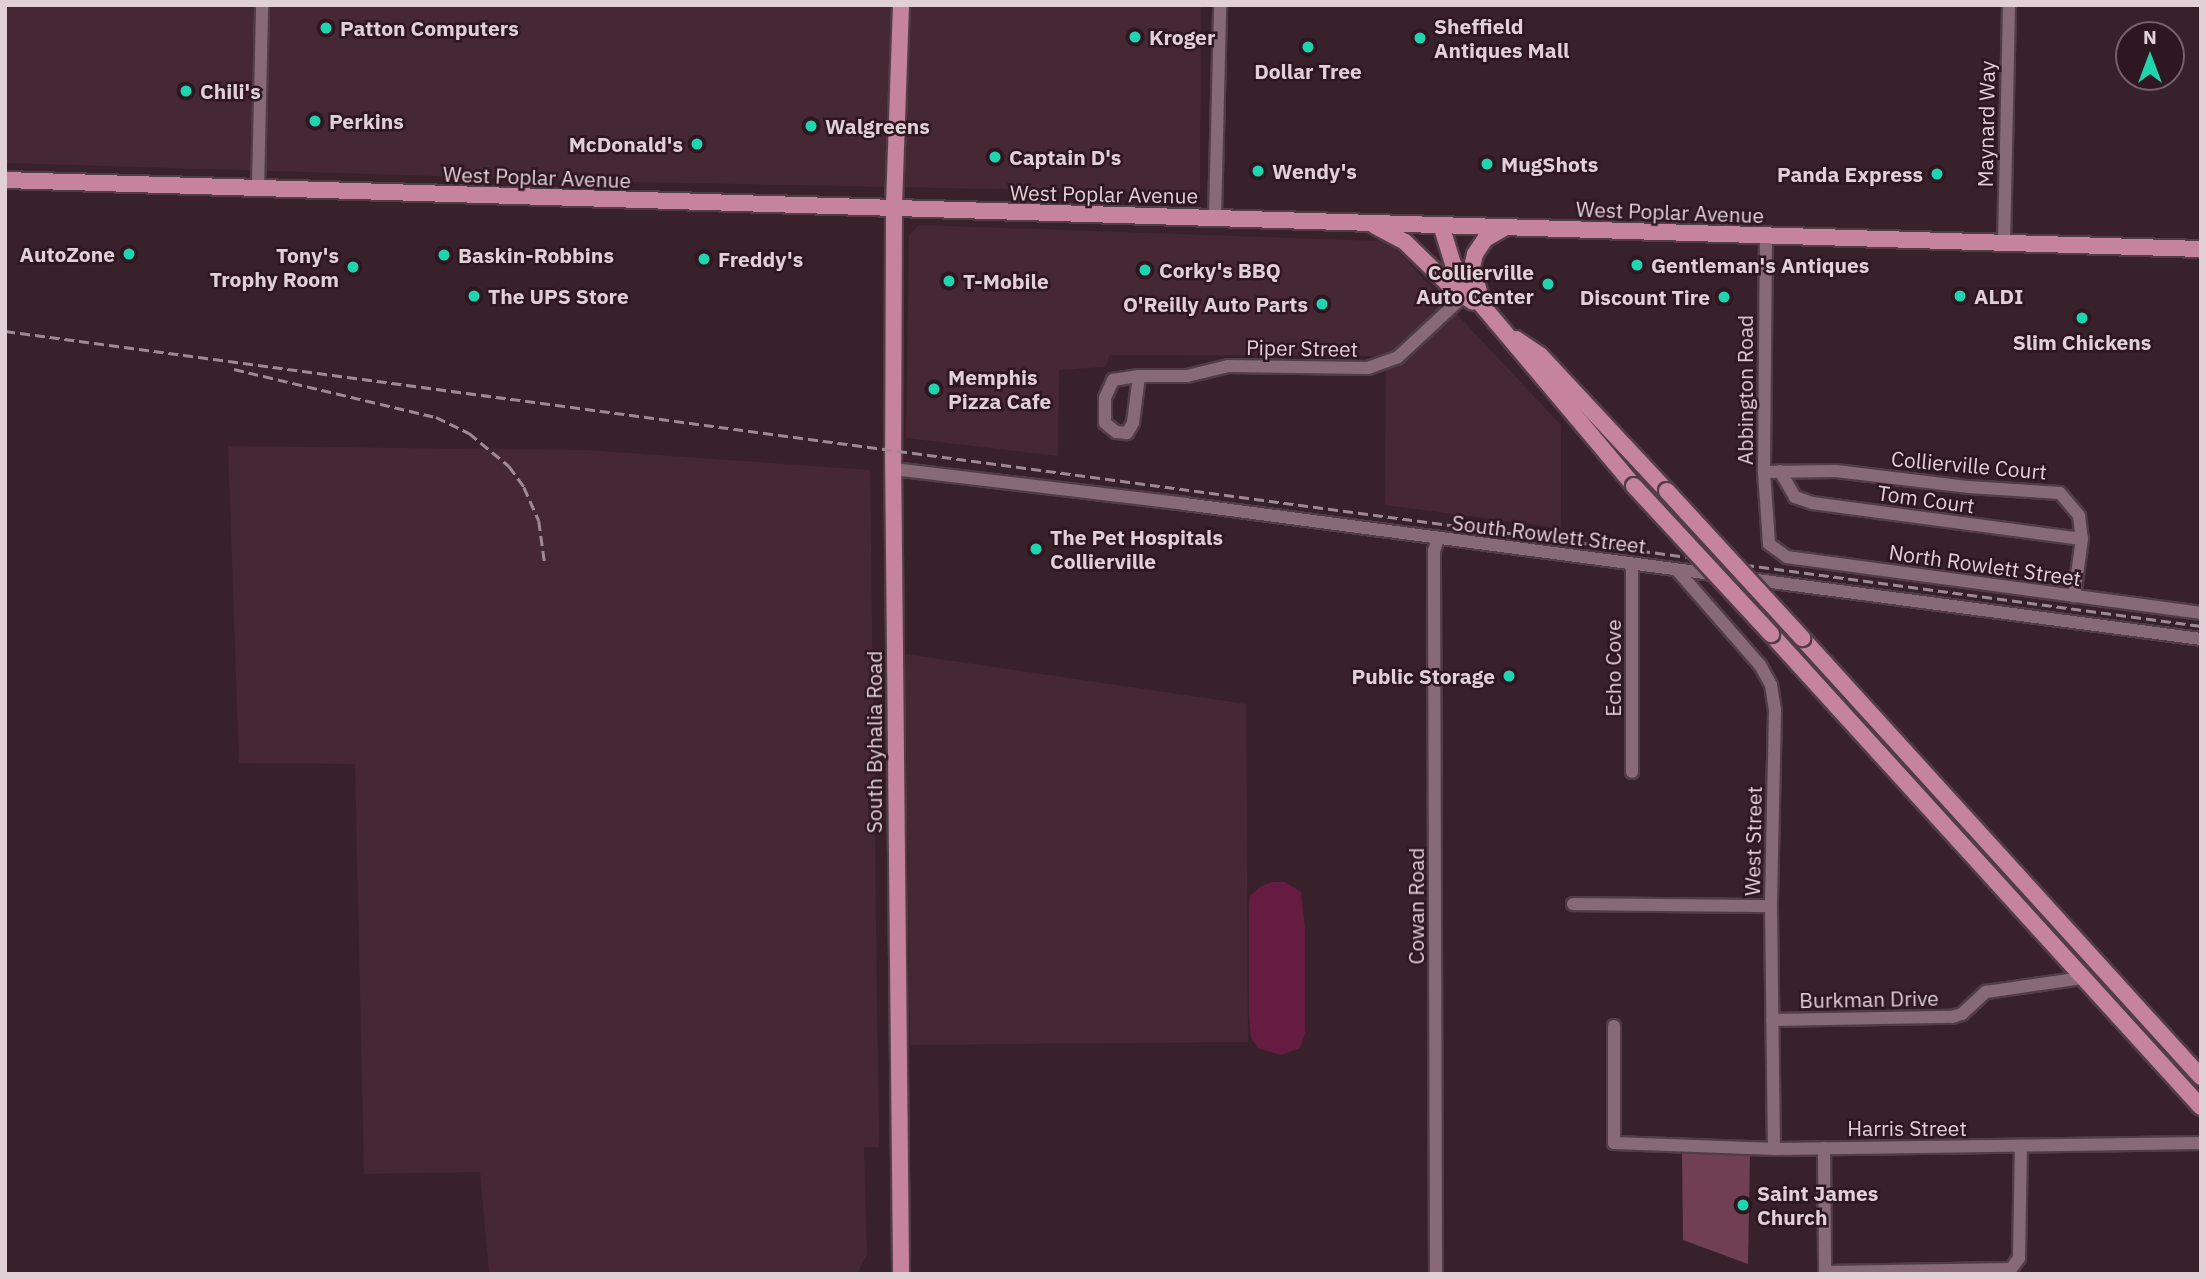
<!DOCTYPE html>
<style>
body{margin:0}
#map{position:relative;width:2206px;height:1279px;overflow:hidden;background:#39212b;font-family:"IBM Plex Sans",sans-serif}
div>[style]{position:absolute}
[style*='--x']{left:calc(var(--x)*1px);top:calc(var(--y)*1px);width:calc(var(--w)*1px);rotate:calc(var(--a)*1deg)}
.built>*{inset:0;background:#462734}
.green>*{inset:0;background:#703f54}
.water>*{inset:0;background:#661c41}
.roads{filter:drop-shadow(2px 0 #513d46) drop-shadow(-2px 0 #513d46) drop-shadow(0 2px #513d46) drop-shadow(0 -2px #513d46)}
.minor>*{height:12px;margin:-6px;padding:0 6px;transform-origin:6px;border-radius:6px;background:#876a75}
.major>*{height:16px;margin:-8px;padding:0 8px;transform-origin:8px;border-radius:8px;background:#c6839e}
.rail>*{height:2.5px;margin-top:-1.25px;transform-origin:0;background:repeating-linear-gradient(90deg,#9e8b92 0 10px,transparent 0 15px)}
.bridges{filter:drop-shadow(2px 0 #513d46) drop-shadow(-2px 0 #513d46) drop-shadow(0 2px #513d46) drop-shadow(0 -2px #513d46)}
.major-bridge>*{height:16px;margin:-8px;padding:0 8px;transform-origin:8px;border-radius:8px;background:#c6839e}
.dots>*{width:19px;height:19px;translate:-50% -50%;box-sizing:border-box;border:4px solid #2f1721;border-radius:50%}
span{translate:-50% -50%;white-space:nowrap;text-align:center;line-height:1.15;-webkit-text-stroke:5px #2f1721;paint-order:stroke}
.poi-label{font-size:21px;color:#e1d0d6;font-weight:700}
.left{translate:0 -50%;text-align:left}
.right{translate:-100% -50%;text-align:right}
.street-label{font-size:21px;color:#e1d0d6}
.frame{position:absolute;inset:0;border:7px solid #e1d0d6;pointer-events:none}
.north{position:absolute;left:2115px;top:21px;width:70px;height:70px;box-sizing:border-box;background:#2f1721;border:2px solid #766169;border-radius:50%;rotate:0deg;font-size:19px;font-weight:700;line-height:28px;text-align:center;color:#e1d0d6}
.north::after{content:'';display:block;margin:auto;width:24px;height:32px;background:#1ed5b0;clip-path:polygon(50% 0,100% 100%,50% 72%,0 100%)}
</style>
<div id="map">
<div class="built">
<i style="clip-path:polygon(5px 5px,1201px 5px,1200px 193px,631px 182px,5px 163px)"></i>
<i style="clip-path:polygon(919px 225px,1381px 241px,1391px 244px,1561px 425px,1561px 528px,1385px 505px,1386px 356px,1110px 355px,1105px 367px,1059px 370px,1058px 456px,906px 438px,909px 235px)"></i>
<i style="clip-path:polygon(228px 446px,586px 450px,870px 470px,879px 1147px,864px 1147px,867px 1254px,857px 1274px,489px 1274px,480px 1172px,364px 1174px,355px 764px,239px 763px)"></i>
<i style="clip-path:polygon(905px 654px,1246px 704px,1248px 1042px,910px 1045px)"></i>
</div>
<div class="green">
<i style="clip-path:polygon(1682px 1153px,1750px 1153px,1748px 1264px,1683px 1240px)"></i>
</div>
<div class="water">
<i style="clip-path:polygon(1272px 882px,1285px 882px,1301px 892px,1305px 928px,1305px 1033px,1300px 1048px,1281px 1055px,1258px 1048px,1251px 1038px,1249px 1014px,1249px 903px,1250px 896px,1260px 887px)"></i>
</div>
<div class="roads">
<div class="minor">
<i style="--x:258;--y:187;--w:182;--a:-88.7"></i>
<i style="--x:1215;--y:217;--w:212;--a:-88.6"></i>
<i style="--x:1766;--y:236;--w:236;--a:90.5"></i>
<i style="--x:1764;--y:472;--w:72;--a:86"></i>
<i style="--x:1769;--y:544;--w:22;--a:36"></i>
<i style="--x:1787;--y:557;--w:418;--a:7.7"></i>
<i style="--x:2004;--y:244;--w:239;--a:-88.8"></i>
<i style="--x:1139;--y:376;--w:47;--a:97.3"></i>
<i style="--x:1133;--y:423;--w:12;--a:121"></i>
<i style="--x:1127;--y:433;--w:11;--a:-175"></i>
<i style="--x:1116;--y:432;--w:14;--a:-141"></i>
<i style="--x:1105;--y:423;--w:25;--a:-90"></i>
<i style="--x:1105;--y:398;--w:20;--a:-66"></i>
<i style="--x:1113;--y:380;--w:26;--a:-9"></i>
<i style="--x:1139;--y:376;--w:48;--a:0"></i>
<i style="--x:1187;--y:376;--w:42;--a:-13.7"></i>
<i style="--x:1228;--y:366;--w:140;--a:0.8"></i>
<i style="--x:1368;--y:368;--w:32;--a:-20"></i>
<i style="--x:1398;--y:357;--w:97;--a:-42.9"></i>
<i style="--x:893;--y:469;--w:294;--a:6.8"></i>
<i style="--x:1185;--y:504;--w:1025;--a:7.57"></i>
<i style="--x:1780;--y:471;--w:30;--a:60"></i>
<i style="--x:1795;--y:497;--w:18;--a:19"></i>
<i style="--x:1812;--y:503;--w:272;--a:7.6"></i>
<i style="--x:1764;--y:472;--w:72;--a:-0.8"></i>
<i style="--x:1836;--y:471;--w:134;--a:6.9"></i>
<i style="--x:1969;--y:487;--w:91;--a:3.8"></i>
<i style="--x:2060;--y:493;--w:30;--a:50"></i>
<i style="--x:2079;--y:516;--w:23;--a:83"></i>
<i style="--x:2082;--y:539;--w:58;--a:98"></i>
<i style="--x:1632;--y:564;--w:208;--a:90"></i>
<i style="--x:1677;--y:570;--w:126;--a:48.9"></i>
<i style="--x:1760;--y:665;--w:23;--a:61"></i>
<i style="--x:1771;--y:685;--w:25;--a:81"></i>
<i style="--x:1775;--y:710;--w:196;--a:91.2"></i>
<i style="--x:1771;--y:906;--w:243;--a:89.3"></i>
<i style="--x:1573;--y:904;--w:198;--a:0.6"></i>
<i style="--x:1772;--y:1020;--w:180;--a:-1"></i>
<i style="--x:1952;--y:1017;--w:10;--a:-17"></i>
<i style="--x:1962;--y:1014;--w:33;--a:-43"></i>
<i style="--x:1986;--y:992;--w:97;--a:-8.3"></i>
<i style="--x:1614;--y:1026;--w:117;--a:90"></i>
<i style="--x:1614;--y:1143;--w:162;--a:2.1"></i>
<i style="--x:1776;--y:1149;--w:425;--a:-0.8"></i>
<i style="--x:1824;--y:1148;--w:126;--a:89.5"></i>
<i style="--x:1825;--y:1272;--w:186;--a:-0.9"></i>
<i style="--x:2011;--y:1269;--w:14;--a:-54"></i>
<i style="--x:2019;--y:1258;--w:110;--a:-89"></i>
<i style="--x:1436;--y:1274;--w:723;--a:-90.16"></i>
<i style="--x:1434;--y:551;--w:13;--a:-72"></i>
</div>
<div class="major">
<i style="--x:901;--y:5;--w:205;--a:92"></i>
<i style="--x:894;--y:210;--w:239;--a:90.2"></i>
<i style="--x:893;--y:449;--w:825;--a:89.44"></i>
<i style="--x:5;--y:180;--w:2197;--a:1.8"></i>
<i style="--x:1441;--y:225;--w:41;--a:72.9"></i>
<i style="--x:1453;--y:264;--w:32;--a:58"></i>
<i style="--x:1470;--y:291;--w:255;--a:49.9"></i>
<i style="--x:1375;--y:226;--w:34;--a:28"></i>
<i style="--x:1405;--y:242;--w:62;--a:44.3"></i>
<i style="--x:1449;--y:285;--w:29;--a:35"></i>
<i style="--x:1480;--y:295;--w:29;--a:-106"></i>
<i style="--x:1472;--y:267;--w:13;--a:-77"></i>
<i style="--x:1475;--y:254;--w:18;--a:-56"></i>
<i style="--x:1485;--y:239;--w:22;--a:-30"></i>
<i style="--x:1516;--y:339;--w:29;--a:34"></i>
<i style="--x:1540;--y:355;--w:186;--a:47"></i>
<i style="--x:1771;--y:634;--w:639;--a:47.73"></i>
<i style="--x:1802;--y:638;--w:593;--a:47.73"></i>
</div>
</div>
<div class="rail">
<i style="--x:5;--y:331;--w:2216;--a:7.65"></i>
<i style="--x:234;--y:369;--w:208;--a:13.4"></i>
<i style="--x:436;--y:417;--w:37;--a:26"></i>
<i style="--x:469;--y:433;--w:52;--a:39.5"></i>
<i style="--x:509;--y:466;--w:26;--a:54"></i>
<i style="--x:524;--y:487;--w:37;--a:66"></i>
<i style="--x:539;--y:521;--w:44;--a:82.2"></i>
</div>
<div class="bridges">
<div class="major-bridge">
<i style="--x:1634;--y:486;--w:202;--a:47.2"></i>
<i style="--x:1667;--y:491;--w:200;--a:47.4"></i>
</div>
</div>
<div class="dots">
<i style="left:326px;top:28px;background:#1ed5b0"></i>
<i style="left:1135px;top:37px;background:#1ed5b0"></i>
<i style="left:1420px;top:38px;background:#1ed5b0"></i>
<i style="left:1308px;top:47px;background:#1ed5b0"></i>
<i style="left:186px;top:91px;background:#1ed5b0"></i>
<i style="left:315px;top:121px;background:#1ed5b0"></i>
<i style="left:811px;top:126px;background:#1ed5b0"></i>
<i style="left:697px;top:144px;background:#1ed5b0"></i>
<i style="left:995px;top:157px;background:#1ed5b0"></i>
<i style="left:1487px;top:164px;background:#1ed5b0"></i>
<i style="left:1258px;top:171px;background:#1ed5b0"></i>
<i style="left:1937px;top:174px;background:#1ed5b0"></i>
<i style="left:129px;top:254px;background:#1ed5b0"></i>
<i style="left:444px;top:255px;background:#1ed5b0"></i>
<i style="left:704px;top:259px;background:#1ed5b0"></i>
<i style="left:1637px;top:265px;background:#1ed5b0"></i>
<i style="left:353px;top:267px;background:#1ed5b0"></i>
<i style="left:1145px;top:270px;background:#1ed5b0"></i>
<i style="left:949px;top:281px;background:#1ed5b0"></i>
<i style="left:1548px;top:284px;background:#1ed5b0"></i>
<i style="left:474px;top:296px;background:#1ed5b0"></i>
<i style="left:1960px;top:296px;background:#1ed5b0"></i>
<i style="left:1724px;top:297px;background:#1ed5b0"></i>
<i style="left:1322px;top:304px;background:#1ed5b0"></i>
<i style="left:2082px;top:318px;background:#1ed5b0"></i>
<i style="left:934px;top:389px;background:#1ed5b0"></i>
<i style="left:1036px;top:549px;background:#1ed5b0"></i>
<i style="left:1509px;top:676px;background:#1ed5b0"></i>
<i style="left:1743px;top:1205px;background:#1ed5b0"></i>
</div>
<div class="poi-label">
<span class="left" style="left:1434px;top:38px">Sheffield<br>Antiques Mall</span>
<span class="left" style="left:340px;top:28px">Patton Computers</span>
<span class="left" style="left:1149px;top:37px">Kroger</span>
<span style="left:1308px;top:71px">Dollar Tree</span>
<span class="left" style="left:200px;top:91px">Chili's</span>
<span class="left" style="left:329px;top:121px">Perkins</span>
<span class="left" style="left:825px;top:126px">Walgreens</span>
<span class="right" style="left:683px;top:144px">McDonald's</span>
<span class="left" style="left:1009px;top:157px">Captain D's</span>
<span class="left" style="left:1501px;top:164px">MugShots</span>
<span class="left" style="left:1272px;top:171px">Wendy's</span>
<span class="right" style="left:1923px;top:174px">Panda Express</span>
<span class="right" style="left:115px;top:254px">AutoZone</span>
<span class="right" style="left:339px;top:267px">Tony's<br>Trophy Room</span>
<span class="left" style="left:458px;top:255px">Baskin-Robbins</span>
<span class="left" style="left:718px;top:259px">Freddy's</span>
<span class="left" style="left:1651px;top:265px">Gentleman's Antiques</span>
<span class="left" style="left:1159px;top:270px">Corky's BBQ</span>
<span class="right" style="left:1534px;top:284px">Collierville<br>Auto Center</span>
<span class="left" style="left:963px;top:281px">T-Mobile</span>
<span class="left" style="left:488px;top:296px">The UPS Store</span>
<span class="left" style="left:1974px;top:296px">ALDI</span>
<span class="right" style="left:1710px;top:297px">Discount Tire</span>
<span class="right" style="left:1308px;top:304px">O'Reilly Auto Parts</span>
<span style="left:2082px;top:342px">Slim Chickens</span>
<span class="left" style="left:948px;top:389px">Memphis<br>Pizza Cafe</span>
<span class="left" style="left:1050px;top:549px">The Pet Hospitals<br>Collierville</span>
<span class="right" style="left:1495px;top:676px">Public Storage</span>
<span class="left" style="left:1757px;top:1205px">Saint James<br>Church</span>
</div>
<div class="street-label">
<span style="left:1986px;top:124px;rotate:-89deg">Maynard Way</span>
<span style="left:537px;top:177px;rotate:2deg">West Poplar Avenue</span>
<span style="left:1104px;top:194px;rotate:1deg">West Poplar Avenue</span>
<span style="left:1670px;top:212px;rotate:2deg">West Poplar Avenue</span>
<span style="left:1302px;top:348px;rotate:1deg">Piper Street</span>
<span style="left:1745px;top:390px;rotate:-90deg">Abbington Road</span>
<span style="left:1969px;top:465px;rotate:5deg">Collierville Court</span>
<span style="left:1926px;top:499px;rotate:8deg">Tom Court</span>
<span style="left:1549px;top:534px;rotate:7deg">South Rowlett Street</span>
<span style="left:1985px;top:565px;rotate:8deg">North Rowlett Street</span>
<span style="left:1613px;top:668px;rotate:-90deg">Echo Cove</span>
<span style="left:874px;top:742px;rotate:-90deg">South Byhalia Road</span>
<span style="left:1753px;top:841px;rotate:-89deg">West Street</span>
<span style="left:1416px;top:906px;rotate:-90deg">Cowan Road</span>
<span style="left:1869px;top:999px;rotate:-1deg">Burkman Drive</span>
<span style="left:1907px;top:1128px">Harris Street</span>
</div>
<div class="frame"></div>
<div class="north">N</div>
</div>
